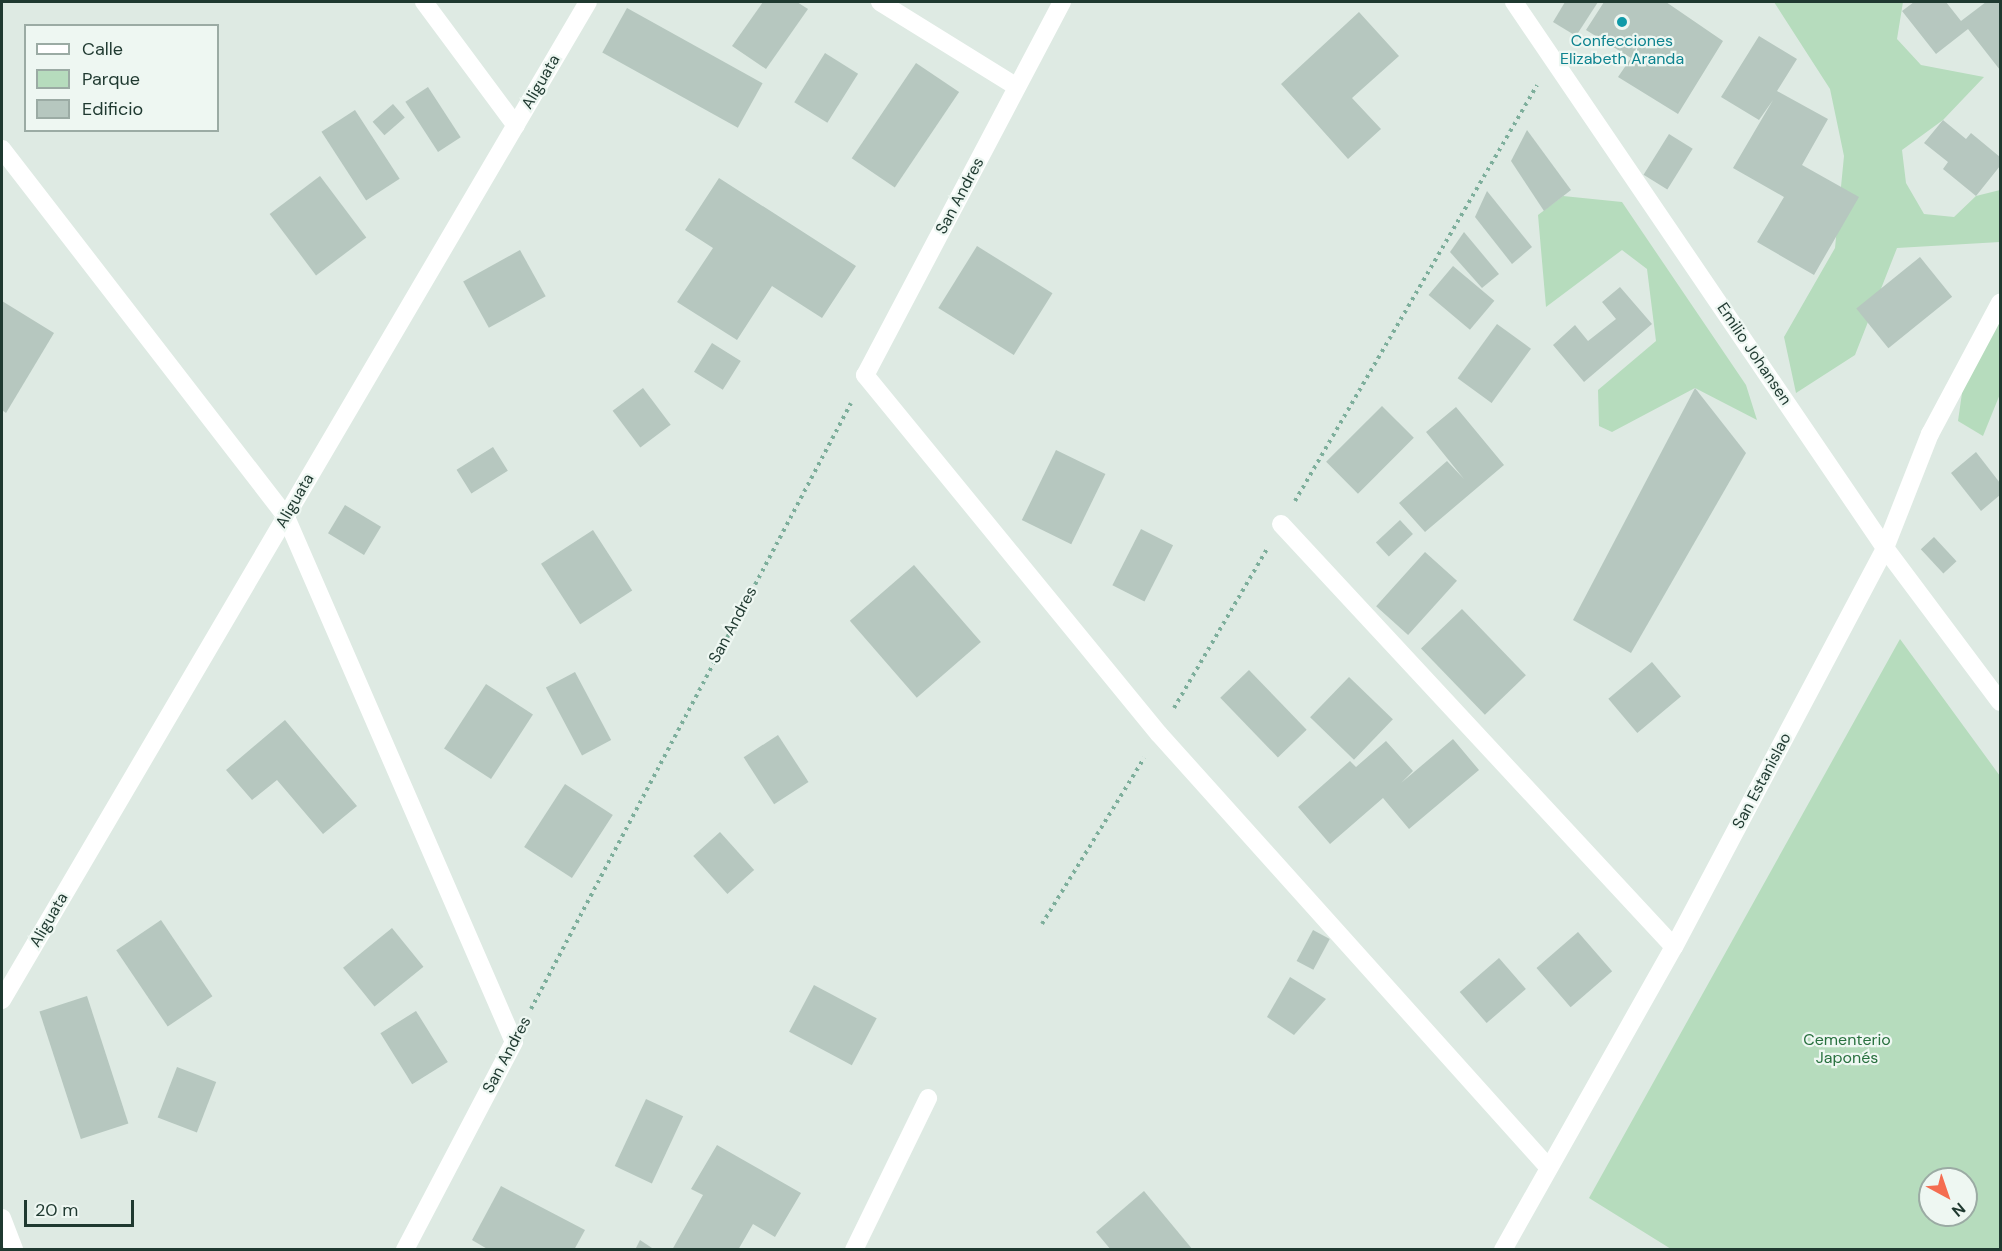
<!DOCTYPE html>
<meta charset="utf-8">
<style>
body{margin:0}
#map{position:relative;width:2002px;height:1251px;overflow:hidden;background:#deeae3;font-family:"DM Sans",sans-serif}
div>[style]{position:absolute}
[style*='--x']{left:calc(var(--x)*1px);top:calc(var(--y)*1px);width:calc(var(--w)*1px);rotate:calc(var(--a)*1deg)}
.green>*{inset:0;background:#b6dcbd}
.building>*{inset:0;background:#b6c7bf;transform-origin:0 0}
.path>*{height:4px;margin-top:-2px;transform-origin:0;background:repeating-linear-gradient(90deg,#7dae9b 0 3px,transparent 0 7.5px)}
.minor>*{height:18px;margin:-9px;padding:0 9px;transform-origin:9px;border-radius:9px;background:#fff}
.dots>*{width:16px;height:16px;translate:-50% -50%;box-sizing:border-box;border:3px solid #eef7f2;border-radius:50%}
span{translate:-50% -50%;white-space:nowrap;text-align:center;line-height:1.15;-webkit-text-stroke:4.5px #eef7f2;paint-order:stroke}
.culture-label{font-size:16px;color:#0d838f}
.street-label{font-size:16px;color:#1f3930}
.park-label{font-size:16px;color:#29713f}
.frame{position:absolute;inset:0;border:3px solid #1f3930;pointer-events:none}
.legend{position:absolute;left:24px;top:24px;width:195px;height:108px;box-sizing:border-box;background:#eef7f2;border:2px solid #9baba4;margin:0;padding:8px 10px;list-style:none;font-size:18px;color:#1f3930}
.legend li{display:flex;align-items:center;gap:12px;height:30px}
.legend b{width:30px;border:2px solid #9baba4}
.north{position:absolute;left:1918px;top:1167px;width:60px;height:60px;box-sizing:border-box;background:#eef7f2;border:2px solid #9baba4;border-radius:50%;rotate:140deg;font-size:16px;font-weight:700;line-height:24px;text-align:center;color:#1f3930}
.north::after{content:'';display:block;margin:auto;width:21px;height:27px;background:#f46d51;clip-path:polygon(50% 0,100% 100%,50% 72%,0 100%)}
.scale{position:absolute;left:24px;top:1200px;width:110px;height:27px;box-sizing:border-box;border:3px solid #1f3930;border-top:0;padding-left:8px;font-size:18px;line-height:21px;white-space:nowrap;color:#1f3930;-webkit-text-stroke:4px #eef7f2;paint-order:stroke}
</style>
<div id="map">
<div class="green">
<i style="clip-path:polygon(1774px 2px,1903px 2px,1897px 39px,1921px 65px,1984px 77px,1943px 120px,1902px 150px,1906px 183px,1924px 214px,1954px 217px,1976px 196px,2000px 190px,2000px 242px,1897px 248px,1855px 355px,1796px 393px,1784px 337px,1835px 248px,1844px 156px,1830px 89px)"></i>
<i style="clip-path:polygon(1563px 196px,1622px 202px,1746px 385px,1757px 420px,1695px 388px,1612px 432px,1599px 426px,1598px 390px,1656px 341px,1647px 269px,1622px 250px,1546px 307px,1538px 215px)"></i>
<i style="clip-path:polygon(2000px 318px,2000px 394px,1983px 436px,1958px 421px,1965px 372px)"></i>
<i style="clip-path:polygon(evenodd,1900px 639px,2000px 776px,2000px 1249px,1671px 1249px,1589px 1198px,1900px 639px,1930px 1179px,1966px 1179px,1966px 1215px,1930px 1215px,1930px 1179px)"></i>
</div>
<div class="building">
<i style="clip-path:polygon(763px 2px,797px 2px,808px 9px,766px 69px,732px 46px)"></i>
<i style="clip-path:polygon(1565px 2px,1598px 2px,1576px 36px,1553px 22px)"></i>
<i style="clip-path:polygon(1604px 2px,1666px 2px,1723px 41px,1678px 114px,1618px 77px,1631px 58px,1586px 30px)"></i>
<i style="clip-path:polygon(1914px 2px,1946px 2px,1961px 21px,1986px 2px,2000px 2px,2000px 70px,1968px 29px,1936px 54px,1902px 11px)"></i>
<i style="left:627px;top:8px;width:155px;height:51px;rotate:29deg"></i>
<i style="clip-path:polygon(1359px 12px,1399px 56px,1352px 98px,1381px 129px,1348px 159px,1281px 84px)"></i>
<i style="clip-path:polygon(1759px 36px,1797px 59px,1777px 91px,1828px 119px,1802px 165px,1859px 197px,1814px 275px,1757px 242px,1784px 197px,1733px 168px,1773px 100px,1759px 120px,1721px 97px)"></i>
<i style="left:825px;top:53px;width:39px;height:58px;rotate:32deg"></i>
<i style="left:916px;top:63px;width:52px;height:115px;rotate:34deg"></i>
<i style="left:428px;top:87px;width:60px;height:27px;rotate:57deg"></i>
<i style="left:393px;top:104px;width:18px;height:27px;rotate:49deg"></i>
<i style="left:355px;top:110px;width:82px;height:40px;rotate:57deg"></i>
<i style="clip-path:polygon(1943px 120px,1966px 139px,1971px 133px,2000px 157px,2000px 166px,1976px 196px,1943px 169px,1948px 162px,1924px 143px)"></i>
<i style="clip-path:polygon(1527px 130px,1571px 190px,1544px 211px,1511px 161px)"></i>
<i style="left:1669px;top:134px;width:28px;height:48px;rotate:32deg"></i>
<i style="left:320px;top:176px;width:77px;height:63px;rotate:53deg"></i>
<i style="clip-path:polygon(719px 178px,856px 266px,822px 318px,772px 286px,737px 340px,677px 302px,713px 248px,685px 230px)"></i>
<i style="clip-path:polygon(1487px 191px,1532px 247px,1512px 264px,1475px 217px)"></i>
<i style="clip-path:polygon(1464px 232px,1499px 274px,1482px 288px,1450px 252px)"></i>
<i style="left:977px;top:246px;width:89px;height:73px;rotate:32deg"></i>
<i style="left:520px;top:250px;width:53px;height:65px;rotate:61deg"></i>
<i style="left:1920px;top:257px;width:51px;height:82px;rotate:51deg"></i>
<i style="left:1453px;top:266px;width:54px;height:38px;rotate:40deg"></i>
<i style="clip-path:polygon(1620px 287px,1652px 324px,1584px 382px,1553px 345px,1575px 325px,1588px 341px,1616px 319px,1602px 302px)"></i>
<i style="clip-path:polygon(2px 301px,54px 333px,6px 413px,2px 410px)"></i>
<i style="left:1497px;top:324px;width:42px;height:67px;rotate:36deg"></i>
<i style="left:712px;top:343px;width:34px;height:34px;rotate:32deg"></i>
<i style="left:643px;top:388px;width:46px;height:38px;rotate:53deg"></i>
<i style="clip-path:polygon(1695px 388px,1746px 453px,1631px 653px,1573px 620px)"></i>
<i style="left:1382px;top:406px;width:45px;height:79px;rotate:45deg"></i>
<i style="clip-path:polygon(1456px 407px,1504px 465px,1425px 532px,1399px 503px,1447px 461px,1464px 479px,1426px 432px)"></i>
<i style="left:493px;top:447px;width:28px;height:43px;rotate:58deg"></i>
<i style="left:1056px;top:450px;width:55px;height:78px;rotate:26deg"></i>
<i style="clip-path:polygon(1976px 452px,2000px 483px,2000px 495px,1981px 511px,1951px 473px)"></i>
<i style="left:345px;top:505px;width:42px;height:33px;rotate:31deg"></i>
<i style="left:1400px;top:520px;width:19px;height:33px;rotate:47deg"></i>
<i style="left:1141px;top:529px;width:36px;height:63px;rotate:27deg"></i>
<i style="left:593px;top:530px;width:72px;height:62px;rotate:57deg"></i>
<i style="left:1934px;top:537px;width:33px;height:18px;rotate:47deg"></i>
<i style="left:1425px;top:552px;width:43px;height:73px;rotate:42deg"></i>
<i style="left:914px;top:565px;width:102px;height:85px;rotate:49deg"></i>
<i style="left:1462px;top:609px;width:92px;height:57px;rotate:46deg"></i>
<i style="left:1652px;top:662px;width:45px;height:57px;rotate:50deg"></i>
<i style="left:1249px;top:670px;width:83px;height:40px;rotate:46deg"></i>
<i style="left:575px;top:672px;width:77px;height:33px;rotate:62deg"></i>
<i style="left:1349px;top:677px;width:61px;height:56px;rotate:44deg"></i>
<i style="left:486px;top:684px;width:56px;height:77px;rotate:33deg"></i>
<i style="clip-path:polygon(285px 720px,357px 806px,323px 834px,277px 780px,252px 800px,226px 770px)"></i>
<i style="left:778px;top:735px;width:56px;height:41px;rotate:57deg"></i>
<i style="clip-path:polygon(1453px 739px,1479px 770px,1409px 829px,1383px 798px,1330px 844px,1298px 807px,1350px 761px,1356px 767px,1386px 741px,1413px 771px,1401px 783px)"></i>
<i style="left:565px;top:784px;width:57px;height:75px;rotate:33deg"></i>
<i style="left:720px;top:832px;width:51px;height:36px;rotate:48deg"></i>
<i style="left:161px;top:920px;width:92px;height:54px;rotate:56deg"></i>
<i style="left:392px;top:928px;width:50px;height:63px;rotate:51deg"></i>
<i style="left:1313px;top:930px;width:19px;height:35px;rotate:28deg"></i>
<i style="left:1578px;top:932px;width:52px;height:55px;rotate:49deg"></i>
<i style="left:1499px;top:958px;width:41px;height:52px;rotate:49deg"></i>
<i style="clip-path:polygon(1290px 977px,1326px 999px,1294px 1035px,1267px 1017px)"></i>
<i style="left:814px;top:985px;width:71px;height:53px;rotate:28deg"></i>
<i style="left:87px;top:996px;width:134px;height:50px;rotate:72deg"></i>
<i style="left:416px;top:1011px;width:60px;height:42px;rotate:58deg"></i>
<i style="left:177px;top:1067px;width:42px;height:54px;rotate:21deg"></i>
<i style="left:646px;top:1099px;width:41px;height:74px;rotate:25deg"></i>
<i style="clip-path:polygon(717px 1145px,801px 1193px,775px 1237px,753px 1224px,738px 1250px,672px 1250px,703px 1195px,691px 1189px)"></i>
<i style="clip-path:polygon(501px 1186px,585px 1230px,574px 1250px,489px 1250px,472px 1240px)"></i>
<i style="clip-path:polygon(1144px 1191px,1193px 1250px,1111px 1250px,1096px 1232px)"></i>
<i style="clip-path:polygon(640px 1240px,655px 1250px,635px 1250px)"></i>
</div>
<div class="path">
<i style="--x:1295;--y:501;--w:481;--a:-59.8"></i>
<i style="--x:1174;--y:708;--w:184;--a:-59.7"></i>
<i style="--x:1042;--y:924;--w:195;--a:-58.4"></i>
<i style="--x:531;--y:1009;--w:685;--a:-62.16"></i>
</div>
<div class="minor">
<i style="--x:424;--y:2;--w:154;--a:53.4"></i>
<i style="--x:880;--y:2;--w:161;--a:31.8"></i>
<i style="--x:1062;--y:2;--w:422;--a:117.8"></i>
<i style="--x:865;--y:375;--w:464;--a:50.7"></i>
<i style="--x:1159;--y:734;--w:583;--a:48.06"></i>
<i style="--x:1514;--y:2;--w:660;--a:55.8"></i>
<i style="--x:1885;--y:548;--w:192;--a:53.2"></i>
<i style="--x:2;--y:149;--w:465;--a:52.3"></i>
<i style="--x:286;--y:517;--w:572;--a:66.53"></i>
<i style="--x:514;--y:1042;--w:235;--a:117.7"></i>
<i style="--x:1281;--y:524;--w:577;--a:47.11"></i>
<i style="--x:2;--y:1000;--w:1157;--a:-59.58"></i>
<i style="--x:2;--y:1218;--w:34;--a:69"></i>
<i style="--x:854;--y:1250;--w:169;--a:-64"></i>
<i style="--x:1503;--y:1250;--w:348;--a:-60.6"></i>
<i style="--x:1674;--y:947;--w:451;--a:-62.1"></i>
<i style="--x:1885;--y:548;--w:123;--a:-68.5"></i>
<i style="--x:1930;--y:434;--w:149;--a:-61.9"></i>
</div>
<div class="dots">
<i style="left:1622px;top:22px;background:#0f9aa8"></i>
</div>
<div class="culture-label">
<span style="left:1622px;top:50px">Confecciones<br>Elizabeth Aranda</span>
</div>
<div class="street-label">
<span style="left:541px;top:82px;rotate:-60deg">Aliguata</span>
<span style="left:960px;top:196px;rotate:-62deg">San Andres</span>
<span style="left:1754px;top:354px;rotate:56deg">Emilio Johansen</span>
<span style="left:295px;top:501px;rotate:-60deg">Aliguata</span>
<span style="left:733px;top:625px;rotate:-62deg">San Andres</span>
<span style="left:1762px;top:781px;rotate:-62deg">San Estanislao</span>
<span style="left:49px;top:920px;rotate:-60deg">Aliguata</span>
<span style="left:507px;top:1055px;rotate:-62deg">San Andres</span>
</div>
<div class="park-label">
<span style="left:1847px;top:1049px">Cementerio<br>Japonés</span>
</div>
<div class="frame"></div>
<ul class="legend">
<li><b style="height:8px;background:#fff"></b>Calle</li>
<li><b style="height:16px;background:#b6dcbd"></b>Parque</li>
<li><b style="height:16px;background:#b6c7bf"></b>Edificio</li>
</ul>
<div class="north">N</div>
<div class="scale">20 m</div>
</div>
